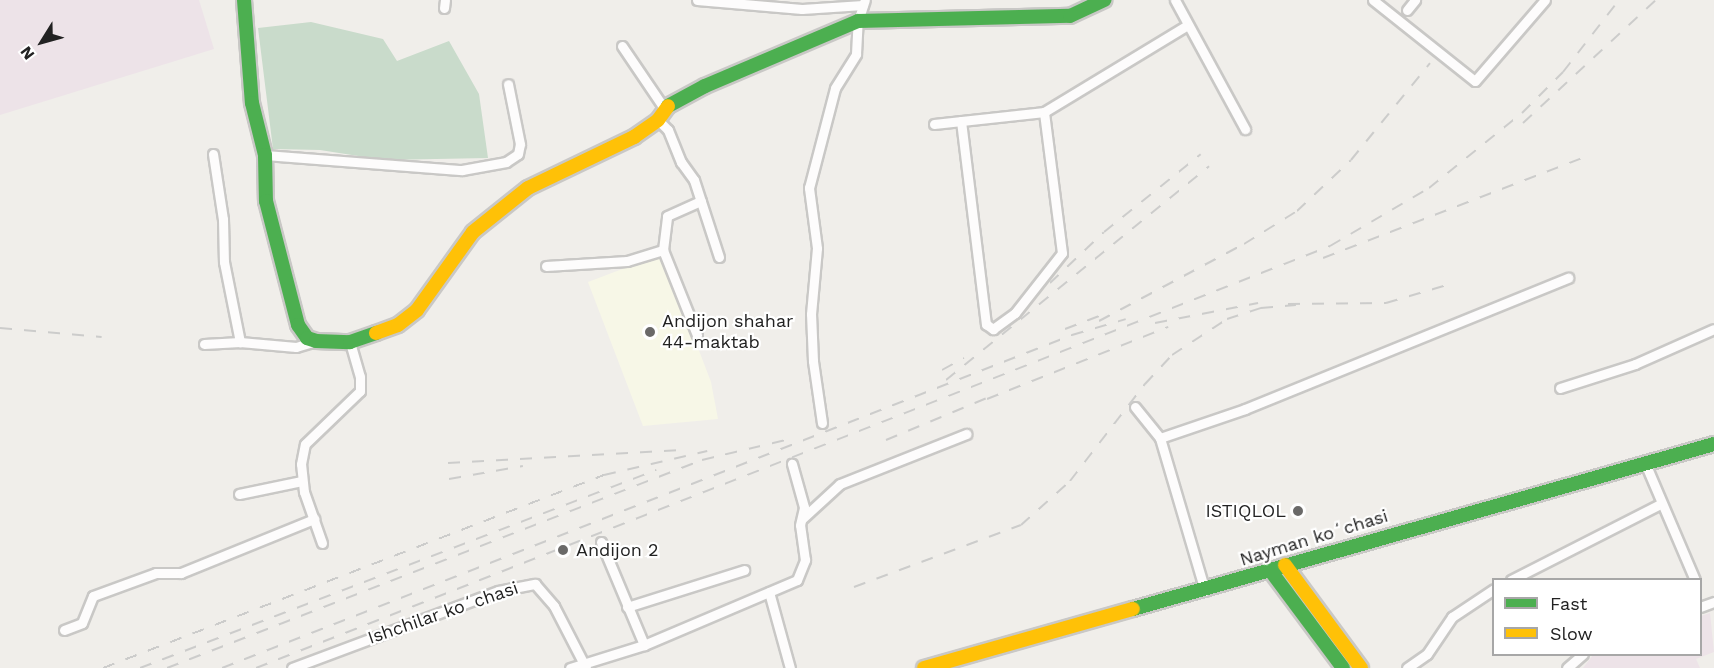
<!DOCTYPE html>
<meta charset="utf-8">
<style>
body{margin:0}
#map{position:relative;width:1714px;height:668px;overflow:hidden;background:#f0eeea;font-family:"Work Sans",sans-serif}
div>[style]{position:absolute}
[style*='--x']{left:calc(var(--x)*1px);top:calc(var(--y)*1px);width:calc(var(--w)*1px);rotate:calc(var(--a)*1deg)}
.industrial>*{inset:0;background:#ede3e8}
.education>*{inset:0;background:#f7f7e7}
.cemetery>*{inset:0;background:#c9dbcb}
.roads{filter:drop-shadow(2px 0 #c9c8c6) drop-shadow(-2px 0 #c9c8c6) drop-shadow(0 2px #c9c8c6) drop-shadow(0 -2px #c9c8c6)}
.street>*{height:9px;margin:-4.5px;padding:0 4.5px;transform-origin:4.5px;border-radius:4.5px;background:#fdfcfc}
.fast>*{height:14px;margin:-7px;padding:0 7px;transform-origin:7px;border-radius:7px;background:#4caf50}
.slow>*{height:14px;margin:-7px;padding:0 7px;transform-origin:7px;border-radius:7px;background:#ffc107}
.rail>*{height:2px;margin-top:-1px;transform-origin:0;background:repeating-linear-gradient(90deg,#cccccb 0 12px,transparent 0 24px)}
.dots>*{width:16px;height:16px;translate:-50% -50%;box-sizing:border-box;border:3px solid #fff;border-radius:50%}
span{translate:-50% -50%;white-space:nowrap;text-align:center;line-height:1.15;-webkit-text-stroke:4.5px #fff;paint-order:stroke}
.poi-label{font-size:18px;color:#222}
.left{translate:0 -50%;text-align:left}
.right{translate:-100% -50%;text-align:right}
.street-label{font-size:18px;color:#222}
.legend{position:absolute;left:1492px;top:578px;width:210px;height:78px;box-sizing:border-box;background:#fff;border:2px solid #a7a7a7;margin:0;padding:8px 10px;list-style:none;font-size:18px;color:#222}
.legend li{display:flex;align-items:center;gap:12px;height:30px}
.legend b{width:30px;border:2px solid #a7a7a7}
.north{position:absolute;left:12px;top:12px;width:60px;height:60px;-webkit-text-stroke:4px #fff;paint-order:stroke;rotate:233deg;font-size:16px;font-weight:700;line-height:24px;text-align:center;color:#222}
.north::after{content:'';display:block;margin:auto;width:21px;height:27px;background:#222;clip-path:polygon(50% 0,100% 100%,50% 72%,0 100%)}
</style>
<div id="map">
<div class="industrial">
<i style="clip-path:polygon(0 0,199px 0,214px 49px,0 115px)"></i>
<i style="clip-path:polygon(1710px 613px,1714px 652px,1696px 659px,1700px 668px,1583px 668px,1593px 655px,1700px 654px,1701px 616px)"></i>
</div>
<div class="education">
<i style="clip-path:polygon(662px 254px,711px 382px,718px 419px,643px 426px,588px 282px)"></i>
</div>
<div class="cemetery">
<i style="clip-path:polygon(311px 22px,383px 39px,397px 61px,449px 41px,479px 94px,488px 158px,384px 160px,320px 150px,273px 149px,258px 28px)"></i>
</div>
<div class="roads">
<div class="street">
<i style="--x:697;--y:0;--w:105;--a:4.9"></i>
<i style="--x:802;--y:9;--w:61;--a:-3.8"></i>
<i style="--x:1175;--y:0;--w:147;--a:61.5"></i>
<i style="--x:1373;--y:0;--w:130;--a:38.5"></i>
<i style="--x:1475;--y:81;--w:107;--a:-49.2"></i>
<i style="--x:444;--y:8;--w:8;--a:-83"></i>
<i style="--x:1407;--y:10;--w:13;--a:-51"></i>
<i style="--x:622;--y:46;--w:75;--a:55.9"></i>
<i style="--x:658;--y:120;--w:14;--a:45"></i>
<i style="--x:668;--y:130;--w:35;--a:68"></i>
<i style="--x:681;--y:162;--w:22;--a:54"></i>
<i style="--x:694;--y:180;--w:81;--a:72"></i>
<i style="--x:961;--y:121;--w:205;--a:83"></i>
<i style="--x:986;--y:324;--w:9;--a:36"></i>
<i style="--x:993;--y:329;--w:27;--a:-36"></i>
<i style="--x:1015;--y:313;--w:76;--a:-51.9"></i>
<i style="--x:1062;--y:253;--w:142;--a:-97.3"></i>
<i style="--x:934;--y:124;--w:111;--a:-6.2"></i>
<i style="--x:1044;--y:112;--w:166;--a:-31.2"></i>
<i style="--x:213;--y:154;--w:66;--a:81.3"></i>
<i style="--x:223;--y:219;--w:43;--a:88.7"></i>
<i style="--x:224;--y:262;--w:82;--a:78.7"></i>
<i style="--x:265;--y:155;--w:198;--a:4.4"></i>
<i style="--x:462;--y:170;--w:45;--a:-10.3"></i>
<i style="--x:506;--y:162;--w:14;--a:-34"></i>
<i style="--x:518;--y:154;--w:10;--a:-79"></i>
<i style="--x:520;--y:144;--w:61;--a:-101.3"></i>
<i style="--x:546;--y:266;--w:81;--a:-3.5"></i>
<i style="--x:627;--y:261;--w:38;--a:-17"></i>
<i style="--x:697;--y:335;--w:92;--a:-111.8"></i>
<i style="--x:663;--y:250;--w:34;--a:-83"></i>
<i style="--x:667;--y:216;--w:37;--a:-24"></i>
<i style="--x:204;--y:344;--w:36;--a:-3"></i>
<i style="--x:240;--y:342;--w:56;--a:5.1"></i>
<i style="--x:296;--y:347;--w:21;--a:-17"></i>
<i style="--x:1560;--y:388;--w:79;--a:-17.7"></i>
<i style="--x:1635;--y:364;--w:86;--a:-23.9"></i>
<i style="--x:1135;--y:407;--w:40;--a:51"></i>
<i style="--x:822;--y:423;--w:63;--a:-98.3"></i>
<i style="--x:813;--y:361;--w:47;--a:-92.4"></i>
<i style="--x:811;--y:314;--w:66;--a:-84.8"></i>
<i style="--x:817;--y:248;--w:61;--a:-97.6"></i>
<i style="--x:809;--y:188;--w:103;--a:-75.4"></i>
<i style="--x:835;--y:88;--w:40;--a:-58"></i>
<i style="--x:856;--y:54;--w:33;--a:-87"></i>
<i style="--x:858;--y:21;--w:22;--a:-72"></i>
<i style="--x:1645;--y:463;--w:127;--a:66.9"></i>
<i style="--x:239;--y:494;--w:64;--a:-11.7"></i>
<i style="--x:803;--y:518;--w:50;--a:-42.6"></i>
<i style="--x:840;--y:484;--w:136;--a:-21.6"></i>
<i style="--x:601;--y:542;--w:112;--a:67.3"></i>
<i style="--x:644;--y:645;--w:166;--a:-23"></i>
<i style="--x:797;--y:580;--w:22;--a:-68"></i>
<i style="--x:805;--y:560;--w:35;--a:-98"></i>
<i style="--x:800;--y:525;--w:18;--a:-77"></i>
<i style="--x:804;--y:507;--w:45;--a:-105.6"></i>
<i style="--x:322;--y:543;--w:54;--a:-109.4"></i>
<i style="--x:304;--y:492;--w:28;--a:-96"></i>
<i style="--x:301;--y:464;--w:20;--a:-79"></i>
<i style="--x:305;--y:444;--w:76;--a:-43.9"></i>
<i style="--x:360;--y:391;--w:14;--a:-90"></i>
<i style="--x:360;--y:377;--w:36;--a:-106"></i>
<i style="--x:1511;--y:580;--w:167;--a:-27"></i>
<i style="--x:1205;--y:591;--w:159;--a:-106.4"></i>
<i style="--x:1160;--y:438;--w:90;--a:-18.8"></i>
<i style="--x:1245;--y:409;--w:349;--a:-22.1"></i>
<i style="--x:769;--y:592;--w:79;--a:74.6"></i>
<i style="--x:627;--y:607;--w:123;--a:-17.5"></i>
<i style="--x:1700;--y:607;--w:15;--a:-20"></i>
<i style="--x:64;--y:630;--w:19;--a:-21"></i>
<i style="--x:82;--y:623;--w:29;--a:-68"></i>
<i style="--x:93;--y:596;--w:67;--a:-20.1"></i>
<i style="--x:156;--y:573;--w:25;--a:0"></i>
<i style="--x:181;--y:573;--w:144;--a:-22.1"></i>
<i style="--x:292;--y:668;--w:220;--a:-20.5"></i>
<i style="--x:498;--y:591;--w:38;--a:-11"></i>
<i style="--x:535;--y:584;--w:29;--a:49"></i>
<i style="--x:554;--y:606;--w:70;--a:62.7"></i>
<i style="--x:570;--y:668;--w:77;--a:-17.3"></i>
<i style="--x:1407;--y:668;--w:24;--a:-35"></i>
<i style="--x:1427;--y:654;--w:45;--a:-56"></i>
<i style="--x:1452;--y:617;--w:50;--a:-33.7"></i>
<i style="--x:1567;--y:668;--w:21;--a:-41"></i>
</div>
<div class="fast">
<i style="--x:244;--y:0;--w:103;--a:85.6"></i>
<i style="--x:252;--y:103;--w:54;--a:76"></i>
<i style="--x:265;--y:155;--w:46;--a:88.8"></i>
<i style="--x:266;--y:201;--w:128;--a:75.5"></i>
<i style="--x:298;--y:325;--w:16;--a:55"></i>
<i style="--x:307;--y:338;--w:9;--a:18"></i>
<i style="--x:316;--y:341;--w:34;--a:2"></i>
<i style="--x:350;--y:342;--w:28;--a:-19"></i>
<i style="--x:668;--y:106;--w:42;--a:-28.4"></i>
<i style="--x:705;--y:86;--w:166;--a:-23"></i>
<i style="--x:858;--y:21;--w:212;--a:-1.4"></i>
<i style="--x:1070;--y:16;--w:38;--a:-25"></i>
<i style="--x:1270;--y:570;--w:122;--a:53.3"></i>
<i style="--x:1133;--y:609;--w:604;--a:-15.85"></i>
</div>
<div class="slow">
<i style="--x:376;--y:333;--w:23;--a:-20"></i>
<i style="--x:398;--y:325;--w:24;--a:-38"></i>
<i style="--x:417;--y:310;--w:96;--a:-54.3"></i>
<i style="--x:473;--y:232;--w:70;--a:-38.7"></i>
<i style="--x:528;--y:188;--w:118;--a:-25.7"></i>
<i style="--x:634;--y:137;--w:29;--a:-35"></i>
<i style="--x:658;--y:120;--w:17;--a:-54"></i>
<i style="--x:1285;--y:565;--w:128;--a:53.6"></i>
<i style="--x:924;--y:668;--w:217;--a:-15.8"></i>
</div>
</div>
<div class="rail">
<i style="--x:1523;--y:123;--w:181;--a:-42.8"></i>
<i style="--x:1323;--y:258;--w:281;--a:-21.1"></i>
<i style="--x:1050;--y:283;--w:74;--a:-43.4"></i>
<i style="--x:1104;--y:232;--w:124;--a:-38.8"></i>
<i style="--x:1288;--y:304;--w:98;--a:-0.6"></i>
<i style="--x:1386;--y:303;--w:67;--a:-16.5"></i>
<i style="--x:1099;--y:321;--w:164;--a:-28"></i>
<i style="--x:1244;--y:244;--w:62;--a:-31.9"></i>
<i style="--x:1297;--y:211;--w:74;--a:-43.4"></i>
<i style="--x:1351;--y:160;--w:125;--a:-50.8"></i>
<i style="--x:1155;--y:323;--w:105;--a:-11"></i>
<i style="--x:0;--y:328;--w:102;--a:5"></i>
<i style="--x:1065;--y:329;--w:45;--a:-20.9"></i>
<i style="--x:942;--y:370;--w:25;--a:-29"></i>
<i style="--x:946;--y:380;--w:339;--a:-39.1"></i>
<i style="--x:987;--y:399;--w:195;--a:-21.7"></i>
<i style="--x:886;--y:440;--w:117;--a:-22.6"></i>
<i style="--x:448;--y:463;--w:234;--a:-3.2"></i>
<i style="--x:449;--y:479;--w:75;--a:-10"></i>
<i style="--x:854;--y:587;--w:178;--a:-20.4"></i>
<i style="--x:1021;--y:525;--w:66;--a:-41.9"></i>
<i style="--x:1070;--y:481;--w:123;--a:-52.3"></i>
<i style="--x:1145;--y:384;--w:40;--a:-47"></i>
<i style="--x:1172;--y:355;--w:66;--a:-33.2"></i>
<i style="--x:1227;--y:319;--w:36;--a:-18"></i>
<i style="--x:1261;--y:308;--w:35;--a:-5"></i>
<i style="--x:103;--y:668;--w:537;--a:-21.07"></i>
<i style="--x:604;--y:475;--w:106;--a:-13.1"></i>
<i style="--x:140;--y:668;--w:553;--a:-20.99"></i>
<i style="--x:167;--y:668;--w:574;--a:-21.25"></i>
<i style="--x:702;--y:460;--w:85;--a:-13.5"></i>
<i style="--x:222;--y:668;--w:913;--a:-21.39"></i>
<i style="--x:1072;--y:335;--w:56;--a:-16.5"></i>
<i style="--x:256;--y:668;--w:1154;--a:-21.45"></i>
<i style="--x:1330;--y:246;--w:115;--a:-30.4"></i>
<i style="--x:1429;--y:188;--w:119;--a:-38.9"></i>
<i style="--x:1522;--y:113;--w:58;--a:-45"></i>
<i style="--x:1563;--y:72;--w:91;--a:-52.1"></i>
</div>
<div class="dots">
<i style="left:650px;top:332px;background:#6a6968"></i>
<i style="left:1298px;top:511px;background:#6a6968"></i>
<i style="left:563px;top:550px;background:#6a6968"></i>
</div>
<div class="poi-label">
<span class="left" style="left:662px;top:332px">Andijon shahar<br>44-maktab</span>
<span class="right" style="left:1286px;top:511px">ISTIQLOL</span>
<span class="left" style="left:576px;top:550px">Andijon 2</span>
</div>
<div class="street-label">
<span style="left:1314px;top:538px;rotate:-17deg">Nayman koʻchasi</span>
<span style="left:443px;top:613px;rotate:-19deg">Ishchilar koʻchasi</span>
</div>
<ul class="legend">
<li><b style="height:8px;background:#4caf50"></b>Fast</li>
<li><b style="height:8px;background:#ffc107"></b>Slow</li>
</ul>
<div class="north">N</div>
</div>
